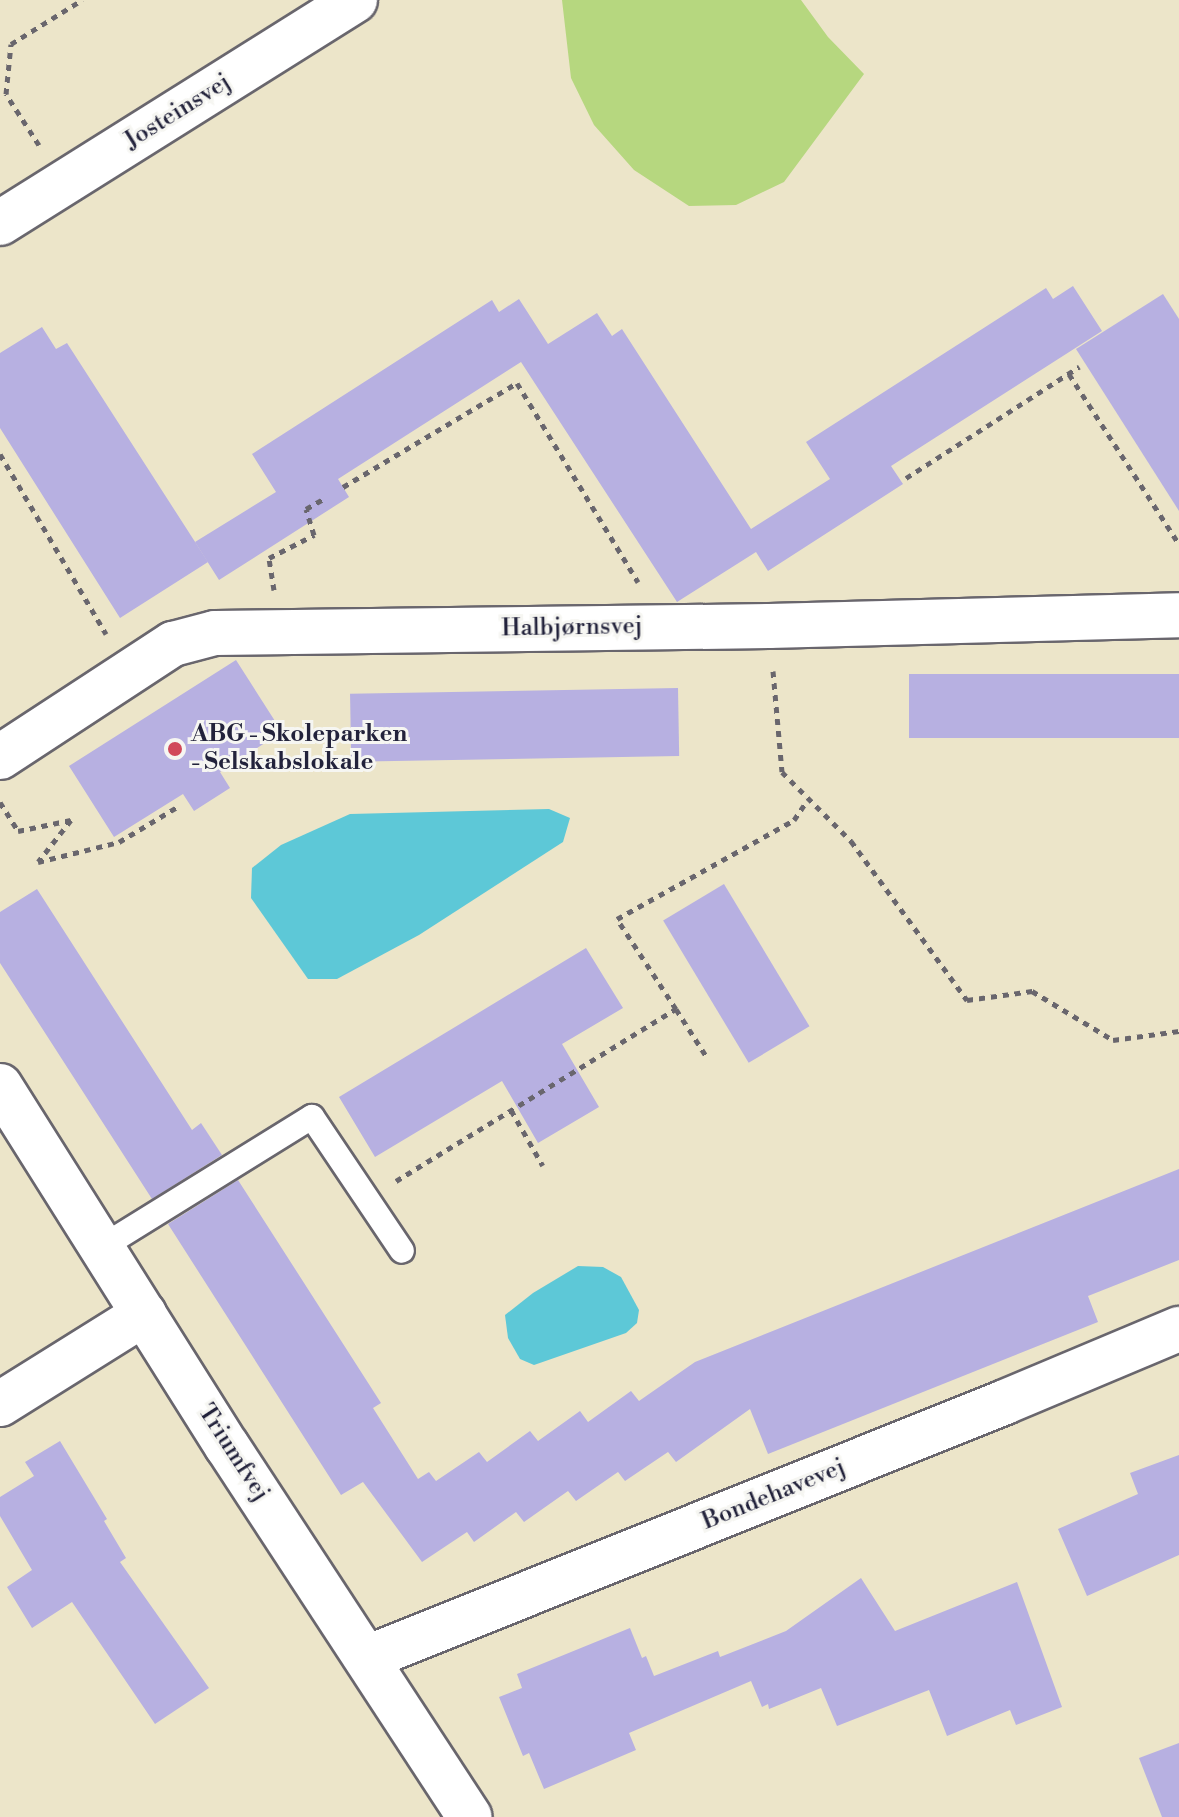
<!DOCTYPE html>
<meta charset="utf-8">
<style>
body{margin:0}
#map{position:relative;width:1179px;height:1817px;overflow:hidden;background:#ece5c9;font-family:"Libre Bodoni",serif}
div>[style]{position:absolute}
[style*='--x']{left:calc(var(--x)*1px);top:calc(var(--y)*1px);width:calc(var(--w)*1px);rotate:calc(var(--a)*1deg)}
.green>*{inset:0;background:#b6d77f}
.water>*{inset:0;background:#5dc8d7}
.building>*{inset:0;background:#b7b0e1;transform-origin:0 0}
.path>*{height:5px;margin-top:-2.5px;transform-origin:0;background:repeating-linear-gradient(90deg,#69666d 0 6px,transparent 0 12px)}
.roads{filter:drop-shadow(2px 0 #69666d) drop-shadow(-2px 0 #69666d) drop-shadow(0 2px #69666d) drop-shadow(0 -2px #69666d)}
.service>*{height:24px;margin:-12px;padding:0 12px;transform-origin:12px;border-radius:12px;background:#fff}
.minor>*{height:44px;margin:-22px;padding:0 22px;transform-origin:22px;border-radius:22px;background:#fff}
.dots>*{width:22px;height:22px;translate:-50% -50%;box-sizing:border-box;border:4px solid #f6f6f2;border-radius:50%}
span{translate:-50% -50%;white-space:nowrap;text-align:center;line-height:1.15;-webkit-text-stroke:6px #f6f6f2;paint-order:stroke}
.street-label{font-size:24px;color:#22223b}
.poi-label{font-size:24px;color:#22223b;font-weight:700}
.left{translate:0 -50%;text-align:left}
</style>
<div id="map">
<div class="green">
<i style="clip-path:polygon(562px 0,801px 0,828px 37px,864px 74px,784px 182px,736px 205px,689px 206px,634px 170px,594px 125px,571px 78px)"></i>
</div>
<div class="water">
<i style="clip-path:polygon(549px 809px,570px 818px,563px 842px,419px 935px,337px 979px,308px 979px,251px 898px,252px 868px,281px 845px,350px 814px)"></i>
<i style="clip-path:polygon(578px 1266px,603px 1267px,621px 1277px,639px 1310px,637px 1323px,626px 1333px,534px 1365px,520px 1359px,508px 1338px,505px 1315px,533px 1293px)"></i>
</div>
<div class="building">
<i style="clip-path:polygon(1073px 286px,1102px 331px,891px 466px,903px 484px,768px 571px,756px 552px,677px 602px,521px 362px,338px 479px,349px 497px,219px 580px,195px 542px,276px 492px,252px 454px,492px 300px,499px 312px,519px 299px,548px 344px,597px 313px,612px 336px,622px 329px,751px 529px,830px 479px,806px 442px,1046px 288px,1053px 299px)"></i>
<i style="clip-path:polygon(1163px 294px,1179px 319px,1179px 511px,1076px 349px)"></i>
<i style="clip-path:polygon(42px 327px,56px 349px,67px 343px,208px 562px,120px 618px,0 428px,0 353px)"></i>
<i style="clip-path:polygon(236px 660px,282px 732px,220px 772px,230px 788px,194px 811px,183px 794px,114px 837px,69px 766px)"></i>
<i style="left:1179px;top:674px;width:64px;height:270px;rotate:90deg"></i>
<i style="left:678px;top:688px;width:68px;height:328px;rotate:89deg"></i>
<i style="left:724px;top:884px;width:166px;height:71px;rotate:59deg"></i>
<i style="clip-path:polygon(37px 889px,192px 1130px,201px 1123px,222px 1155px,152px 1199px,0 963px,0 912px)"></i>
<i style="clip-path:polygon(586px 948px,623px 1008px,562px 1044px,599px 1107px,538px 1143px,502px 1081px,375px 1157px,339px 1097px)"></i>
<i style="clip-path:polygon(1179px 1169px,1179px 1260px,1088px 1296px,1098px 1322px,768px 1454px,750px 1409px,676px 1462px,668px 1452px,625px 1481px,618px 1472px,576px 1501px,568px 1491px,524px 1522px,516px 1512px,474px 1542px,467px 1532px,422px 1562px,363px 1482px,341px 1495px,168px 1224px,238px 1180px,381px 1403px,373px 1408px,418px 1479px,429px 1472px,436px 1481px,479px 1452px,487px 1462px,530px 1431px,538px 1441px,580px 1411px,588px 1422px,631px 1391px,639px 1401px,695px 1362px)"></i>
<i style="clip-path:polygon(60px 1441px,107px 1519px,104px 1521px,126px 1558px,120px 1562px,209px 1688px,155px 1724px,72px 1602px,32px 1628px,7px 1587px,32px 1570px,0 1516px,0 1497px,34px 1476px,25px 1462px)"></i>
<i style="clip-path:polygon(1179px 1455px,1179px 1555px,1087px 1596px,1058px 1529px,1138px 1494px,1130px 1473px)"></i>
<i style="clip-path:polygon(861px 1578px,895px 1631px,1017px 1582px,1062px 1707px,1016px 1725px,1010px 1710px,947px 1736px,929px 1690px,837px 1726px,821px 1688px,769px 1709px,768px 1704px,762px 1707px,751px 1681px,629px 1733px,636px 1750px,544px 1789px,529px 1753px,523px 1756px,499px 1697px,522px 1688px,517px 1674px,630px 1628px,642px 1658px,646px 1656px,654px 1676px,718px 1651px,720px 1657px,786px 1631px)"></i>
<i style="clip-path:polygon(1179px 1743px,1179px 1817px,1162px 1817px,1139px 1758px)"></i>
</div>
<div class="path">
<i style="--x:39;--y:145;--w:61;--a:-122.9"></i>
<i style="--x:6;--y:94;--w:50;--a:-84.3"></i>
<i style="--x:11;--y:44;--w:84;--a:-31.8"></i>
<i style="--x:1069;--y:374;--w:202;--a:57.1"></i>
<i style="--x:0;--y:454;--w:209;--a:59.5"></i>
<i style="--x:906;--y:478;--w:206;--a:-32.7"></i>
<i style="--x:343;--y:487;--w:203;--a:-30.9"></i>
<i style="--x:517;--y:383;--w:233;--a:58.7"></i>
<i style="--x:274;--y:590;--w:32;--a:-99"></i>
<i style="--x:269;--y:558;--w:51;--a:-27.1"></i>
<i style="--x:314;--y:535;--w:27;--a:-107"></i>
<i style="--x:306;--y:509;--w:22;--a:-30"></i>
<i style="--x:773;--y:671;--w:101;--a:84.9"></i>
<i style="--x:782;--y:772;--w:98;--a:45"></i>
<i style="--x:851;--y:841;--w:197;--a:53.9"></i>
<i style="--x:967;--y:1000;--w:66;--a:-7.9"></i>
<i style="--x:1032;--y:991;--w:95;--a:31.2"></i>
<i style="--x:1113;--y:1040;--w:67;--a:-7.8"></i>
<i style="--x:0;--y:802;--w:34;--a:58"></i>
<i style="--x:18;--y:831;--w:54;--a:-11.7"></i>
<i style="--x:71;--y:820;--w:53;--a:128.2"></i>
<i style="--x:38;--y:862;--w:83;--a:-13.9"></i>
<i style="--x:119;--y:842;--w:70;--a:-31"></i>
<i style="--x:676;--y:1009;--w:59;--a:57.4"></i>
<i style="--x:511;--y:1110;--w:64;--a:60.3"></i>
<i style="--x:396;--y:1181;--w:329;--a:-31.6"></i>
<i style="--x:676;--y:1009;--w:108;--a:-123.2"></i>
<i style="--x:617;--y:919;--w:203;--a:-29.2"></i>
<i style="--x:794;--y:820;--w:25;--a:-56"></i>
</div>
<div class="roads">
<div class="service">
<i style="--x:102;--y:1247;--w:247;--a:-31.8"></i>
<i style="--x:312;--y:1117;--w:161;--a:56.1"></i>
</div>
<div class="minor">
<i style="--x:0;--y:223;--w:419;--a:-32.1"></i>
<i style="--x:0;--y:757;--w:207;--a:-33.2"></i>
<i style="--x:173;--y:644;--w:43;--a:-14.7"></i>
<i style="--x:215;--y:633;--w:554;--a:-0.72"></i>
<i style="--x:769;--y:626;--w:410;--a:-1.5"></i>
<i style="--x:0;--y:1086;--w:426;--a:57.8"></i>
<i style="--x:227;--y:1446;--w:443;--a:56.8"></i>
<i style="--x:0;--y:1404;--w:170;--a:-32"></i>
<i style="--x:367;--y:1658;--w:687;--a:-21.86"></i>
<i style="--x:1005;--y:1402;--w:189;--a:-22.8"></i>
</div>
</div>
<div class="dots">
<i style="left:175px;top:749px;background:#d1495b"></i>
</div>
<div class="street-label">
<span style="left:178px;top:112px;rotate:-32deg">Josteinsvej</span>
<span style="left:572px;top:628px;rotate:-1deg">Halbjørnsvej</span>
<span style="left:233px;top:1453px;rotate:57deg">Triumfvej</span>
<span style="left:774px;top:1495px;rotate:-22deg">Bondehavevej</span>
</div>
<div class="poi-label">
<span class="left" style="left:191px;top:749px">ABG - Skoleparken<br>- Selskabslokale</span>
</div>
</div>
